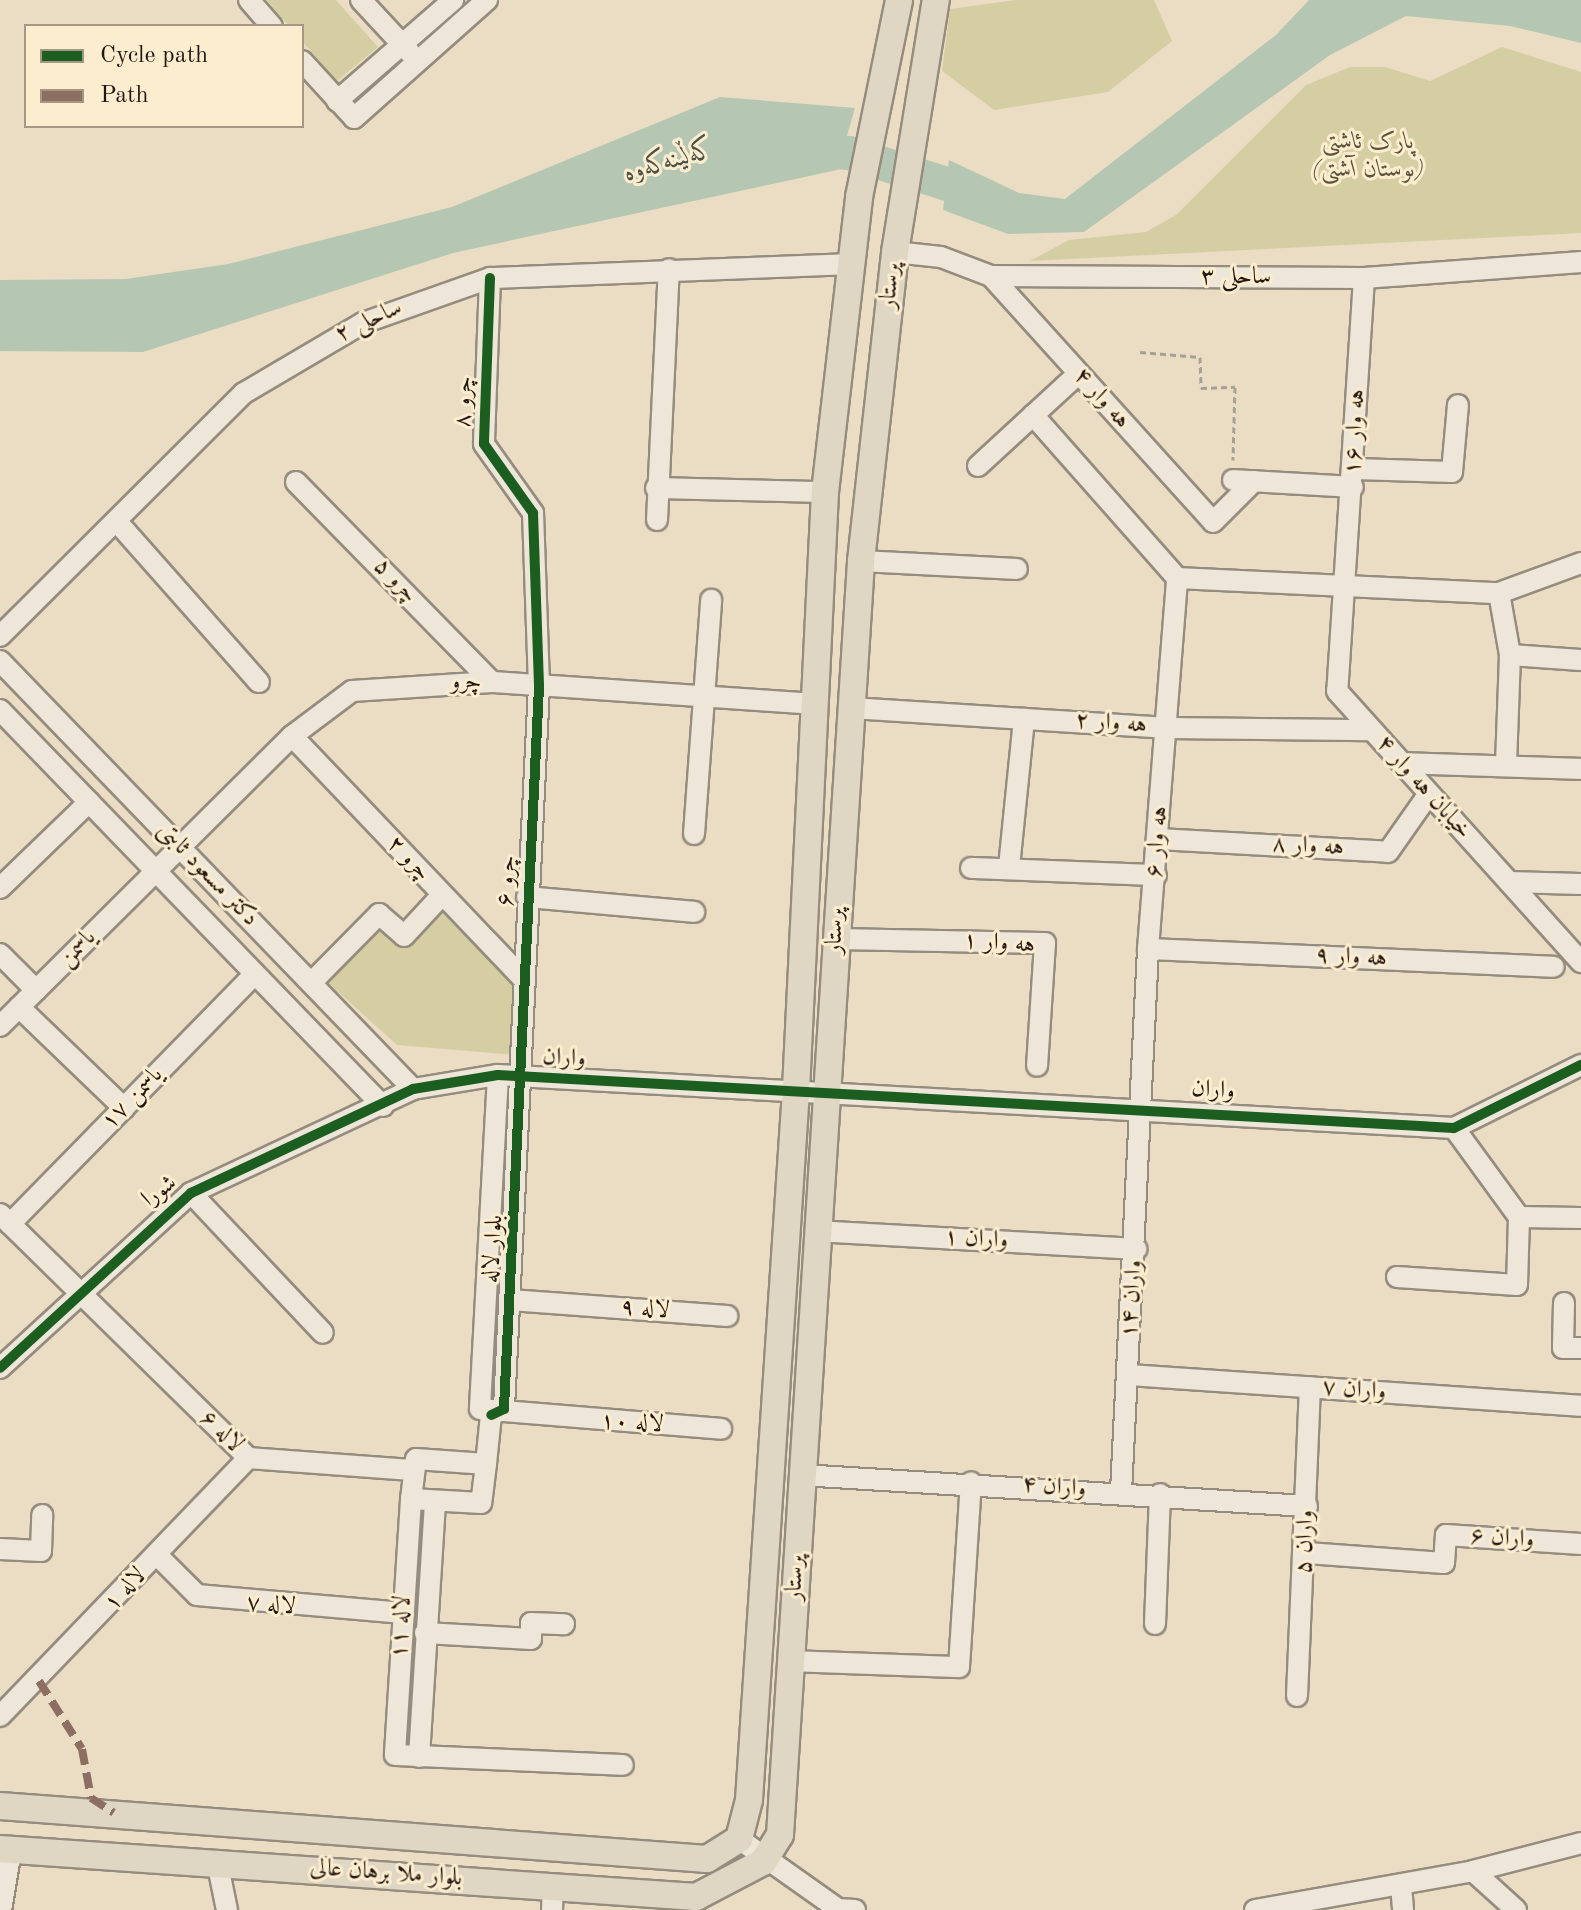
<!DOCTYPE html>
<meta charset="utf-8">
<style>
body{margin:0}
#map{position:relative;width:1581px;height:1910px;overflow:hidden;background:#eaddc3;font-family:"Old Standard TT",Amiri,serif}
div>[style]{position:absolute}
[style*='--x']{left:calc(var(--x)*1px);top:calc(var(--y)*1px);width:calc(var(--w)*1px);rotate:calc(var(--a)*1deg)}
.green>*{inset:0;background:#d5cea3}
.water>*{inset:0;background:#b5c7b2}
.river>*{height:34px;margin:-17px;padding:0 17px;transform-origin:17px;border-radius:17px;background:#b5c7b2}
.path>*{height:3px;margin-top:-1.5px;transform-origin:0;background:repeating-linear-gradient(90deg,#a6a096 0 6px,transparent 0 10px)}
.roads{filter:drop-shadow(2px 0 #958c7e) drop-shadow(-2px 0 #958c7e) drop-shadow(0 2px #958c7e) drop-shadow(0 -2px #958c7e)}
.minor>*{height:20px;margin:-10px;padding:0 10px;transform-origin:10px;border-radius:10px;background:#ede6d9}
.major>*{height:26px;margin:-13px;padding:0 13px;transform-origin:13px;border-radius:13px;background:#e0d6c4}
.quiet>*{height:8px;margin-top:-4px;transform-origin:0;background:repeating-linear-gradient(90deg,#8d6e63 0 16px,transparent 0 24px)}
.cycleway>*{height:10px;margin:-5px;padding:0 5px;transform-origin:5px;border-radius:5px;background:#1b5e20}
span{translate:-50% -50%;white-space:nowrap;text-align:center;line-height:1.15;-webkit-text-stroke:6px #fcedce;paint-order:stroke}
.park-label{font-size:24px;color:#5b533c;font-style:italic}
.street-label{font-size:24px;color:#231713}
.water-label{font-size:26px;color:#4e5148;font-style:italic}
.legend{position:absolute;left:24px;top:24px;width:280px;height:104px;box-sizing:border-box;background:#fcedce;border:2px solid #a59783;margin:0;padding:10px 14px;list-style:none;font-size:24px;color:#231713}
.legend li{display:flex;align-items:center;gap:16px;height:40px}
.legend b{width:40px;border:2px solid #a59783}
</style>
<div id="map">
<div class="green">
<i style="clip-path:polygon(267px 0,336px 0,378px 47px,337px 81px,302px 41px,302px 26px,289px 26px)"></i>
<i style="clip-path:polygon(1016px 0,1154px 0,1172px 41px,1108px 92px,994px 110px,942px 71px,950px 9px)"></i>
<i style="clip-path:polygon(1502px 47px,1581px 72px,1581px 233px,1030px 261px,1069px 240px,1146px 232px,1176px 215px,1306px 85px,1350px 67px,1385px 67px,1430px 81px)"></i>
<i style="clip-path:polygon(440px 907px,517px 984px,515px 1055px,397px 1045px,326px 981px,380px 924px,407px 945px)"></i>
</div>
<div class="water">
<i style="clip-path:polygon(1309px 0,1581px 0,1581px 43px,1510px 26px,1406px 16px,1330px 55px,1084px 232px,1008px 234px,943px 210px,949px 160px,1019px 193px,1065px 199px,1276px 35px)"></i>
<i style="clip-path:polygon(720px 97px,855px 108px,837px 170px,453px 253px,143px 352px,0 351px,0 280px,126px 279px,228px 264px,452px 207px)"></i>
</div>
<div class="river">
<i style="--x:796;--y:150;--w:53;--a:3.2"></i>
<i style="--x:849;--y:153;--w:146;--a:17.6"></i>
</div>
<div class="path">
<i style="--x:1140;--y:352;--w:60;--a:4.8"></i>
<i style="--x:1200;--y:357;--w:31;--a:88"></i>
<i style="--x:1201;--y:388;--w:34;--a:-2"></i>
<i style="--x:1235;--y:387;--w:73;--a:91.6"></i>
</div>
<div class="roads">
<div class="minor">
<i style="--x:249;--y:0;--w:35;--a:49"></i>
<i style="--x:361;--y:0;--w:72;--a:47.2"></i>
<i style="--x:302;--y:61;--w:77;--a:47.6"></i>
<i style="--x:354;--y:118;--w:178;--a:-41.6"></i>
<i style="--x:337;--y:101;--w:154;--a:-41"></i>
<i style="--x:895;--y:252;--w:46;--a:6.2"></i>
<i style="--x:941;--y:257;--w:53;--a:20.8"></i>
<i style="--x:991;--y:276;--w:373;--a:0.3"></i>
<i style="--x:1364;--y:278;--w:218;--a:-4.2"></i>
<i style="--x:991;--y:276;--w:331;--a:47.9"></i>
<i style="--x:1213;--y:522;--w:58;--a:-45"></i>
<i style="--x:490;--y:278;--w:166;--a:92.1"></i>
<i style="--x:484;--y:444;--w:85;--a:54.6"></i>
<i style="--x:533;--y:513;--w:174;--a:88"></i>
<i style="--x:539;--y:687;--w:723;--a:92.78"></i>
<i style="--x:504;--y:1409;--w:14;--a:155"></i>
<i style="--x:1364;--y:278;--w:414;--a:93.7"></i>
<i style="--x:1337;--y:691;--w:365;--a:48"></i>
<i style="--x:1033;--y:415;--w:217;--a:48.5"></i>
<i style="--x:978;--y:466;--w:136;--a:-42.6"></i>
<i style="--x:1355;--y:469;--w:97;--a:1.8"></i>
<i style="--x:1452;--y:472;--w:67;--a:-84.9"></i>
<i style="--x:1233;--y:480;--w:120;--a:3.3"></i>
<i style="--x:296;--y:482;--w:280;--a:45.6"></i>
<i style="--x:656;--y:488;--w:169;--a:1.4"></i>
<i style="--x:657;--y:520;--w:251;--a:-87.3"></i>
<i style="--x:119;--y:524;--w:211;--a:48.5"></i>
<i style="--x:861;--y:561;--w:156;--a:2.9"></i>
<i style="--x:1177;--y:578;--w:322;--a:2.7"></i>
<i style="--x:1499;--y:593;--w:87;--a:-20.1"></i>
<i style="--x:1499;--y:593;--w:63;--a:79.9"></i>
<i style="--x:1510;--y:655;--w:110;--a:92.1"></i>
<i style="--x:0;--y:636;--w:344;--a:-44.9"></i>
<i style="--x:244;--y:393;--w:138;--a:-30.5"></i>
<i style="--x:363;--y:323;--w:135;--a:-19.5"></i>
<i style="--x:490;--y:278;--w:359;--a:-2.2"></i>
<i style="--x:1510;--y:655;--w:71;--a:4"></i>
<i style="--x:0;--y:661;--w:595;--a:46.02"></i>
<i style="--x:851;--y:708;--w:318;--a:3.6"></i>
<i style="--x:1168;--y:728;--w:203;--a:0.6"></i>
<i style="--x:0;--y:710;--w:551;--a:45.96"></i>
<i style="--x:292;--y:736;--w:338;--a:46.4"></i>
<i style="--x:1402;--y:763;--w:179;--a:1.9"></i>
<i style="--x:694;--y:834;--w:235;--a:-85.8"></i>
<i style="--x:1159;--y:839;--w:229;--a:3.2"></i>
<i style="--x:1388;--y:852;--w:70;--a:-54.9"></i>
<i style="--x:1009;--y:867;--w:149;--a:-84.2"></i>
<i style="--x:971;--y:868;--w:185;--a:2.2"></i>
<i style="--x:1509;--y:882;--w:72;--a:1.6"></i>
<i style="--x:0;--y:888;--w:124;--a:-44"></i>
<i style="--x:527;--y:897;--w:168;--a:5.1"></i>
<i style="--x:835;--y:939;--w:210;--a:1.1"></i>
<i style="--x:1045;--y:943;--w:123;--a:93.7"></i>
<i style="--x:1148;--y:949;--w:406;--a:2.5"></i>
<i style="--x:0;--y:954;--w:51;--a:45"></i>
<i style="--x:311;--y:983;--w:97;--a:-45.4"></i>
<i style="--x:379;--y:914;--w:33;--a:41"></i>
<i style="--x:404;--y:936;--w:56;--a:-47.2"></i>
<i style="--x:19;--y:1007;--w:146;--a:43.9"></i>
<i style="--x:0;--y:1026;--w:412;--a:-44.8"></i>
<i style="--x:292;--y:736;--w:75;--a:-36.9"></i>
<i style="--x:352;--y:691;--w:140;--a:-3.7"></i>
<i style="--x:492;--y:682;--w:322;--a:3.9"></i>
<i style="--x:498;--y:1075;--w:334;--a:93.1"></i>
<i style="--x:480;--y:1409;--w:242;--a:4.7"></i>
<i style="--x:191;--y:1193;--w:192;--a:46.7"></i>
<i style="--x:0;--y:1214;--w:348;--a:44.5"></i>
<i style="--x:248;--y:1458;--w:164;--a:4.2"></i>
<i style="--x:1519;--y:1217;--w:62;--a:0.9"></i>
<i style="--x:10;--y:1224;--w:350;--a:-45.6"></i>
<i style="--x:816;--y:1231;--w:321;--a:3.2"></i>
<i style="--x:1397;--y:1277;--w:120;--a:3.8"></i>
<i style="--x:1517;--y:1285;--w:68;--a:-88.3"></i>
<i style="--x:1519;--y:1217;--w:110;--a:-126.1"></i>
<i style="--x:510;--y:1300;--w:218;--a:4.2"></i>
<i style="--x:1564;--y:1303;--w:45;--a:91.3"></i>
<i style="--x:1563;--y:1348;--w:18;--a:0"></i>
<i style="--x:0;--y:1368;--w:259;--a:-42.5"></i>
<i style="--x:191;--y:1193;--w:245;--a:-25.1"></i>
<i style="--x:413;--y:1089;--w:86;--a:-9.4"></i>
<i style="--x:498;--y:1075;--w:957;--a:3.17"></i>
<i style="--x:1454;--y:1128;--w:142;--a:-26.4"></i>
<i style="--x:1128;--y:1375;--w:454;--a:3.9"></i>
<i style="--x:416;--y:1459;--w:70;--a:4.1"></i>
<i style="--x:486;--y:1464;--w:39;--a:97"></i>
<i style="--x:481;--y:1503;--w:70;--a:-176.7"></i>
<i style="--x:411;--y:1499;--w:40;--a:-82.9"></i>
<i style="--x:486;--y:1464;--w:49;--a:-84.2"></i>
<i style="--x:801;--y:1475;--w:507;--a:3.51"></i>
<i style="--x:1121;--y:1492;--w:544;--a:-87.15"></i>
<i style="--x:1148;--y:949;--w:372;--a:-85.5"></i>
<i style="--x:411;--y:1499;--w:256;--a:93.6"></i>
<i style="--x:395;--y:1755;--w:228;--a:2.5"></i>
<i style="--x:0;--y:1549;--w:41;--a:2.8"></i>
<i style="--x:41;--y:1551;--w:36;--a:-88"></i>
<i style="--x:1307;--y:1553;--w:137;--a:4.2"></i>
<i style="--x:1444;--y:1563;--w:28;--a:-86"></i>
<i style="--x:1446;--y:1535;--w:135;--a:3.8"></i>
<i style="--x:158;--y:1556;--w:55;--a:45"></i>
<i style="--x:197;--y:1595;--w:207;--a:5"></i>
<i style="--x:1155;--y:1624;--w:130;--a:-87.8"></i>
<i style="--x:425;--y:1633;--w:106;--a:3.2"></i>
<i style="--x:531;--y:1639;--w:16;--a:-90"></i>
<i style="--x:531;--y:1623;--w:33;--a:2"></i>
<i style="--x:792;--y:1661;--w:167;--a:2.1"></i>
<i style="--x:959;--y:1667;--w:185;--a:-86.3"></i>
<i style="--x:1297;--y:1696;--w:309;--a:-87.6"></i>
<i style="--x:0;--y:1716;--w:358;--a:-46.1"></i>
<i style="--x:419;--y:1757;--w:256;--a:-86.4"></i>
<i style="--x:739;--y:1839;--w:121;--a:35.3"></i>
<i style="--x:838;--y:1909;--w:17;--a:3"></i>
<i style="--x:217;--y:1861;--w:50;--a:78.5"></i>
<i style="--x:1473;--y:1871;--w:58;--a:42.2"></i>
<i style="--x:1401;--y:1886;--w:24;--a:85"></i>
<i style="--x:1;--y:1910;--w:61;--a:-80.5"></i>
<i style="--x:552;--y:1910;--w:23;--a:-88"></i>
<i style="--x:1255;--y:1910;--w:221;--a:-10.1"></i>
<i style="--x:1473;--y:1871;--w:112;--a:-14.5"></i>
</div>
<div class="major">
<i style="--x:0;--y:1806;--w:709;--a:4.29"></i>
<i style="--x:707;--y:1859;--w:38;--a:-32"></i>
<i style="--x:739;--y:1839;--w:40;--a:-75.6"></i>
<i style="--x:749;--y:1800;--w:712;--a:-86.21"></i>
<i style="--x:796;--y:1090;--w:599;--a:-87.22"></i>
<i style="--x:825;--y:492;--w:297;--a:-83.4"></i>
<i style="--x:859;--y:197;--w:201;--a:-78.5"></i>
<i style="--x:0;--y:1849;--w:698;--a:3.95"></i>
<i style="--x:696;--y:1897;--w:76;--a:-27.6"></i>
<i style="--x:763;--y:1862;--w:32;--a:-58"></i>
<i style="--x:780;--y:1835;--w:1277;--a:-86.36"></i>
<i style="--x:861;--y:561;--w:311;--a:-83.7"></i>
<i style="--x:895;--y:252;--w:255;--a:-80.8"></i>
</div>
</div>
<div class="quiet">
<i style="--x:39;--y:1681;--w:80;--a:57.7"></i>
<i style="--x:82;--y:1749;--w:50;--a:79.6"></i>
<i style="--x:91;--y:1798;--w:27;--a:33"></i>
</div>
<div class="cycleway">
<i style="--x:490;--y:278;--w:166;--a:92.1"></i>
<i style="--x:484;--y:444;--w:85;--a:54.6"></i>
<i style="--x:533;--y:513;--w:174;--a:88"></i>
<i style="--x:539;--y:687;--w:723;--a:92.78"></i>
<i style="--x:504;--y:1409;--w:14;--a:155"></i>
<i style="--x:0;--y:1368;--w:259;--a:-42.5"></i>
<i style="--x:191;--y:1193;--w:245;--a:-25.1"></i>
<i style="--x:413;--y:1089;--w:86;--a:-9.4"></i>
<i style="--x:498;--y:1075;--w:957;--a:3.17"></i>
<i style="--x:1454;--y:1128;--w:142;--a:-26.4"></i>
</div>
<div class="park-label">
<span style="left:1368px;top:157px">پارک ئاشتی<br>(بوستان آشتی)</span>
</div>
<div class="street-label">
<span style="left:1236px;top:278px">ساحلی ۳</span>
<span style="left:891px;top:286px;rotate:-84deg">پرستار</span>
<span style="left:369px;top:322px;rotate:-25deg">ساحلی ۲</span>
<span style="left:1101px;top:399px;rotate:48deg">هه وار ۴</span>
<span style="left:465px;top:402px;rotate:-88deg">چرو ۸</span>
<span style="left:1356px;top:432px;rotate:-87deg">هه وار ۱۶</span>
<span style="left:395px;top:581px;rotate:46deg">چرو ۵</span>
<span style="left:466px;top:683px;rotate:-1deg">چرو</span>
<span style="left:1111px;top:724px;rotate:4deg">هه وار ۲</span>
<span style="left:1423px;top:788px;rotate:48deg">خیابان هه وار ۴</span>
<span style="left:1158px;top:842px;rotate:-85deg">هه وار ۶</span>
<span style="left:1308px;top:847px;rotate:3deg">هه وار ۸</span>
<span style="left:408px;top:859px;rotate:46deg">چرو ۲</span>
<span style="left:207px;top:875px;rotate:46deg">دکتر مسعود ثابتی</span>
<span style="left:508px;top:881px;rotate:-87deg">چرو ۶</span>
<span style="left:836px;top:931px;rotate:-87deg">پرستار</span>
<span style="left:999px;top:944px;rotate:4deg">هه وار ۱</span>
<span style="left:78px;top:949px;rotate:-45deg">یاسمن</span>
<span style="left:1351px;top:958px;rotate:3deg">هه وار ۹</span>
<span style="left:564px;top:1059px;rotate:3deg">واران</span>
<span style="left:1213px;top:1091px;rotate:4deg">واران</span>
<span style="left:133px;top:1099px;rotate:-46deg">یاسمن ۱۷</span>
<span style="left:160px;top:1192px;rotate:-36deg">شورا</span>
<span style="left:976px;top:1240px;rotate:3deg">واران ۱</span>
<span style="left:494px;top:1249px;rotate:-86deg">بلوار لاله</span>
<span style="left:1133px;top:1299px;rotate:-86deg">واران ۱۴</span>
<span style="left:645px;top:1310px;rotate:4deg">لاله ۹</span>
<span style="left:1354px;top:1391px;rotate:4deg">واران ۷</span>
<span style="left:632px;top:1424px;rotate:3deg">لاله ۱۰</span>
<span style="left:221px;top:1432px;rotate:44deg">لاله ۶</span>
<span style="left:1054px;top:1488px;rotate:4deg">واران ۴</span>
<span style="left:1502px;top:1539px;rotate:4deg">واران ۶</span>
<span style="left:1306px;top:1542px;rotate:-88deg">واران ۵</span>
<span style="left:796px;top:1578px;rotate:-87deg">پرستار</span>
<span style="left:126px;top:1590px;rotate:-47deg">لاله ۱</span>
<span style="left:271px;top:1606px;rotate:4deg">لاله ۷</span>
<span style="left:402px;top:1627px;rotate:-87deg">لاله ۱۱</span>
<span style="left:386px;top:1874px;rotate:4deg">بلوار ملا برهان عالی</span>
</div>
<div class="water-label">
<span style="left:670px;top:162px;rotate:-16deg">کەڵینەکەوە</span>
</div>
<ul class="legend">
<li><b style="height:10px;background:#1b5e20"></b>Cycle path</li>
<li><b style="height:10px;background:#8d6e63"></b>Path</li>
</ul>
</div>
